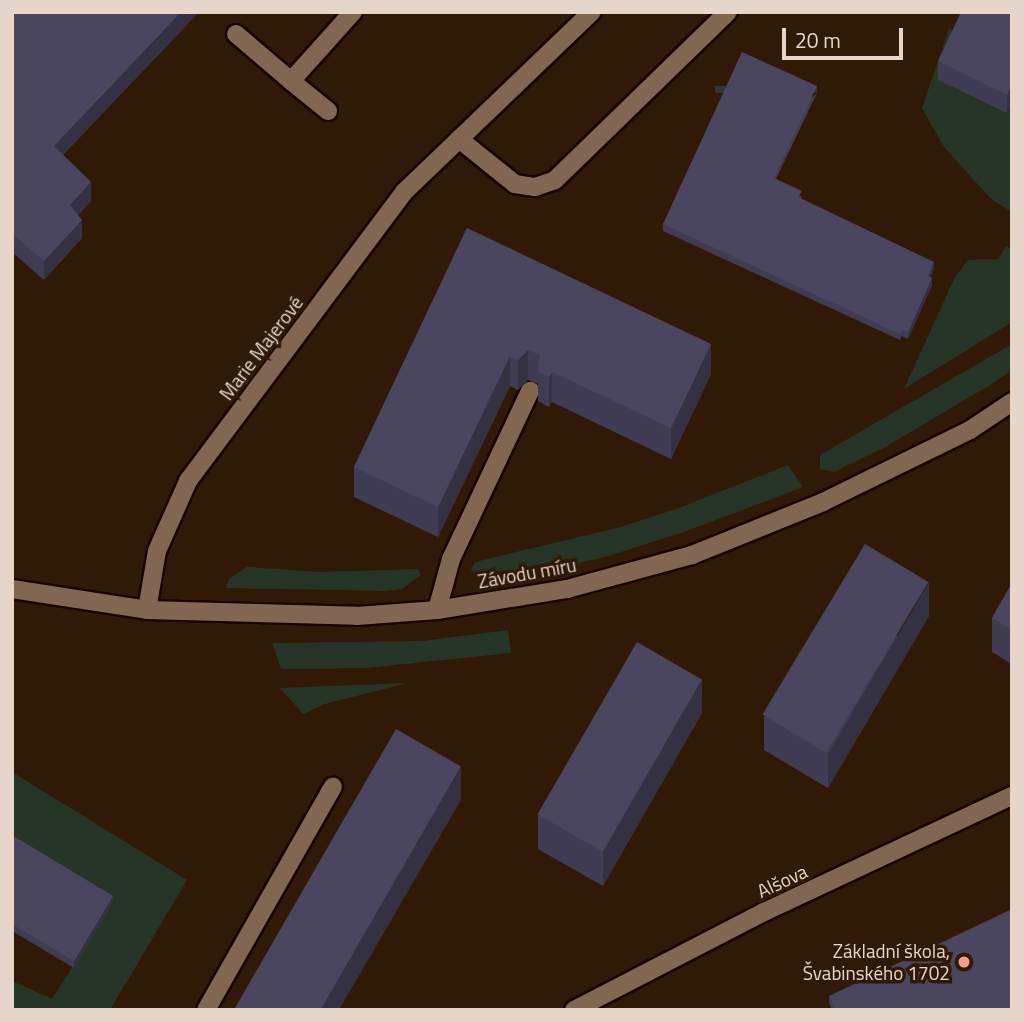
<!DOCTYPE html>
<meta charset="utf-8">
<style>
body{margin:0}
#map{position:relative;width:1024px;height:1022px;overflow:hidden;background:#311a05;font-family:"Titillium Web",sans-serif}
div>[style]{position:absolute}
[style*='--x']{left:calc(var(--x)*1px);top:calc(var(--y)*1px);width:calc(var(--w)*1px);rotate:calc(var(--a)*1deg)}
.green>*{inset:0;background:#263528}
.roads{filter:drop-shadow(2px 0 #180400) drop-shadow(-2px 0 #180400) drop-shadow(0 2px #180400) drop-shadow(0 -2px #180400)}
.lane>*{height:18px;margin:-9px;padding:0 9px;transform-origin:9px;border-radius:9px;background:#836650}
.street>*{height:18px;margin:-9px;padding:0 9px;transform-origin:9px;border-radius:9px;background:#836650}
.wall>*{inset:0;background:#403c53}
.shaded-wall>*{inset:0;background:#343143;transform-origin:0 0}
.building>*{inset:0;background:#4a4660;transform-origin:0 0}
.dots>*{width:19px;height:19px;translate:-50% -50%;box-sizing:border-box;border:4px solid #311a05;border-radius:50%}
span{translate:-50% -50%;white-space:nowrap;text-align:center;line-height:1.15;-webkit-text-stroke:7px #311a05;paint-order:stroke}
.street-label{font-size:19px;color:#e6d5c9}
.poi-label{font-size:19px;color:#e6d5c9}
.right{translate:-100% -50%;text-align:right}
.frame{position:absolute;inset:0;border:14px solid #e6d5c9;pointer-events:none}
.scale{position:absolute;left:782px;top:28px;width:121px;height:32px;box-sizing:border-box;border:4px solid #e6d5c9;border-top:0;padding-left:9px;font-size:21px;line-height:24px;white-space:nowrap;color:#e6d5c9;-webkit-text-stroke:5px #311a05;paint-order:stroke}
</style>
<div id="map">
<div class="green">
<i style="clip-path:polygon(949px 29px,961px 32px,1012px 104px,1012px 212px,991px 199px,944px 147px,922px 108px)"></i>
<i style="clip-path:polygon(1006px 246px,1012px 249px,1012px 322px,904px 389px,955px 277px,968px 260px,998px 259px)"></i>
<i style="clip-path:polygon(1012px 344px,1012px 370px,990px 385px,887px 446px,834px 472px,820px 469px,820px 455px)"></i>
<i style="clip-path:polygon(788px 465px,803px 487px,681px 533px,605px 557px,503px 580px,482px 579px,471px 570px,475px 562px,617px 528px,676px 509px)"></i>
<i style="clip-path:polygon(247px 567px,320px 572px,418px 569px,421px 575px,402px 589px,387px 591px,226px 588px,229px 579px)"></i>
<i style="clip-path:polygon(508px 630px,511px 653px,366px 668px,281px 669px,272px 643px,423px 641px)"></i>
<i style="clip-path:polygon(408px 683px,325px 704px,303px 714px,280px 688px)"></i>
<i style="clip-path:polygon(12px 772px,187px 880px,110px 1010px,12px 1010px,12px 981px,52px 999px,113px 903px,12px 842px)"></i>
</div>
<div class="roads">
<div class="lane">
<i style="--x:236;--y:34;--w:72;--a:40.5"></i>
<i style="--x:328;--y:111;--w:48;--a:-141"></i>
<i style="--x:291;--y:81;--w:93;--a:-48.1"></i>
<i style="--x:437;--y:610;--w:53;--a:-74.6"></i>
<i style="--x:451;--y:559;--w:186;--a:-64.8"></i>
</div>
<div class="street">
<i style="--x:459;--y:139;--w:72;--a:38.8"></i>
<i style="--x:515;--y:184;--w:20;--a:9"></i>
<i style="--x:535;--y:187;--w:21;--a:-19"></i>
<i style="--x:555;--y:180;--w:241;--a:-44.2"></i>
<i style="--x:12;--y:589;--w:137;--a:8.8"></i>
<i style="--x:147;--y:610;--w:210;--a:1.6"></i>
<i style="--x:357;--y:616;--w:80;--a:-4.3"></i>
<i style="--x:437;--y:610;--w:132;--a:-9.2"></i>
<i style="--x:567;--y:589;--w:130;--a:-15.2"></i>
<i style="--x:692;--y:555;--w:141;--a:-22"></i>
<i style="--x:823;--y:502;--w:164;--a:-26.1"></i>
<i style="--x:970;--y:430;--w:50;--a:-33.7"></i>
<i style="--x:147;--y:610;--w:60;--a:-80.4"></i>
<i style="--x:157;--y:551;--w:77;--a:-66.1"></i>
<i style="--x:188;--y:481;--w:361;--a:-53.2"></i>
<i style="--x:404;--y:192;--w:260;--a:-43.8"></i>
<i style="--x:206;--y:1010;--w:257;--a:-60.4"></i>
<i style="--x:574;--y:1010;--w:214;--a:-27.3"></i>
<i style="--x:764;--y:912;--w:274;--a:-25.1"></i>
</div>
</div>
<div class="wall">
<i style="clip-path:polygon(12px 12px,199px 12px,63px 155px,91px 201px,78px 215px,82px 238px,44px 280px,12px 252px)"></i>
<i style="clip-path:polygon(1012px 12px,1007px 113px,938px 80px,938px 61px)"></i>
<i style="clip-path:polygon(817px 93px,776px 179px,802px 197px,801px 199px,934px 269px,930px 277px,932px 285px,908px 339px,902px 336px,900px 340px,663px 231px,663px 224px)"></i>
<i style="clip-path:polygon(467px 228px,711px 374px,671px 459px,552px 402px,549px 407px,538px 401px,538px 384px,528px 380px,518px 390px,510px 386px,438px 537px,354px 497px,354px 467px)"></i>
<i style="clip-path:polygon(1012px 583px,1012px 664px,992px 652px,992px 618px)"></i>
<i style="clip-path:polygon(929px 616px,828px 788px,764px 750px,764px 716px)"></i>
<i style="clip-path:polygon(702px 713px,603px 886px,538px 849px,538px 815px)"></i>
<i style="clip-path:polygon(12px 835px,113px 902px,74px 968px,12px 931px)"></i>
<i style="clip-path:polygon(829px 996px,1012px 1010px,832px 1010px,829px 1003px)"></i>
</div>
<div class="shaded-wall">
<i style="clip-path:polygon(181px 12px,199px 12px,54px 164px,54px 146px)"></i>
<i style="left:817px;top:86px;width:7px;height:102px;rotate:90deg"></i>
<i style="clip-path:polygon(1012px 86px,1012px 104px,1007px 113px,1007px 95px)"></i>
<i style="clip-path:polygon(91px 182px,91px 201px,70px 224px,70px 205px)"></i>
<i style="clip-path:polygon(82px 220px,82px 238px,44px 280px,44px 261px)"></i>
<i style="clip-path:polygon(934px 262px,934px 269px,928px 283px,928px 276px)"></i>
<i style="clip-path:polygon(932px 278px,932px 285px,908px 339px,908px 332px)"></i>
<i style="clip-path:polygon(711px 344px,711px 374px,671px 459px,671px 428px)"></i>
<i style="clip-path:polygon(528px 350px,528px 380px,518px 390px,518px 360px)"></i>
<i style="clip-path:polygon(510px 356px,510px 386px,438px 537px,438px 507px)"></i>
<i style="clip-path:polygon(552px 372px,552px 402px,549px 407px,549px 377px)"></i>
<i style="clip-path:polygon(929px 582px,929px 616px,828px 788px,828px 754px)"></i>
<i style="clip-path:polygon(702px 679px,702px 713px,603px 886px,603px 852px)"></i>
<i style="clip-path:polygon(461px 767px,461px 800px,339px 1010px,319px 1010px)"></i>
<i style="clip-path:polygon(113px 896px,113px 902px,74px 968px,74px 961px)"></i>
</div>
<div class="building">
<i style="clip-path:polygon(12px 12px,181px 12px,54px 146px,91px 182px,70px 205px,82px 220px,44px 261px,12px 233px)"></i>
<i style="clip-path:polygon(961px 12px,1012px 12px,1012px 86px,1007px 95px,938px 61px)"></i>
<i style="clip-path:polygon(742px 52px,817px 86px,774px 178px,802px 191px,798px 197px,934px 262px,928px 276px,932px 278px,908px 332px,902px 330px,900px 334px,663px 224px)"></i>
<i style="clip-path:polygon(467px 228px,711px 344px,671px 428px,552px 372px,549px 377px,538px 371px,540px 355px,528px 350px,518px 360px,510px 356px,438px 507px,354px 467px)"></i>
<i style="left:865px;top:544px;width:74px;height:199px;rotate:31deg"></i>
<i style="clip-path:polygon(1012px 583px,1012px 630px,992px 618px)"></i>
<i style="left:637px;top:642px;width:75px;height:199px;rotate:30deg"></i>
<i style="left:396px;top:729px;width:75px;height:325px;rotate:30deg"></i>
<i style="clip-path:polygon(12px 835px,113px 896px,74px 961px,12px 924px)"></i>
<i style="clip-path:polygon(1012px 909px,1012px 1010px,836px 1010px,829px 996px)"></i>
</div>
<div class="dots">
<i style="left:964px;top:962px;background:#f49d8b"></i>
</div>
<div class="street-label">
<span style="left:261px;top:348px;rotate:-53deg">Marie Majerové</span>
<span style="left:527px;top:573px;rotate:-10deg">Závodu míru</span>
<span style="left:782px;top:881px;rotate:-25deg">Alšova</span>
</div>
<div class="poi-label">
<span class="right" style="left:950px;top:962px">Základní škola,<br>Švabinského 1702</span>
</div>
<div class="frame"></div>
<div class="scale">20 m</div>
</div>
